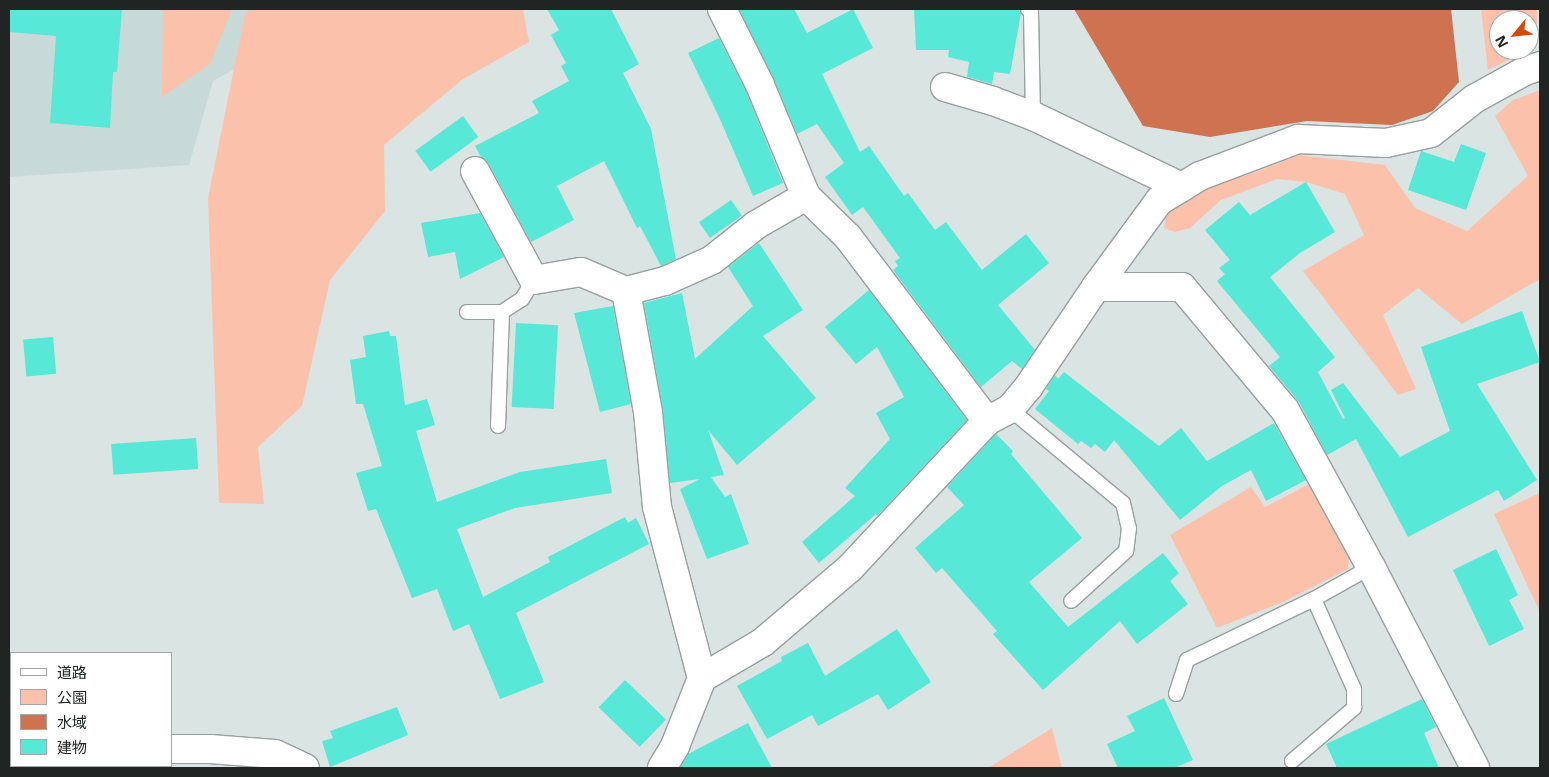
<!DOCTYPE html>
<meta charset="utf-8">
<style>
body{margin:0}
#map{position:relative;width:1549px;height:777px;overflow:hidden;background:#dae4e2;font-family:"Noto Sans","Noto Sans JP",sans-serif}
div>[style]{position:absolute}
[style*='--x']{left:calc(var(--x)*1px);top:calc(var(--y)*1px);width:calc(var(--w)*1px);rotate:calc(var(--a)*1deg)}
.built>*{inset:0;background:#c7dad7}
.green>*{inset:0;background:#fcc1ab}
.water>*{inset:0;background:#ce7250}
.building>*{inset:0;background:#57e8d7;transform-origin:0 0}
.roads{filter:drop-shadow(1px 0 #97a09e) drop-shadow(-1px 0 #97a09e) drop-shadow(0 1px #97a09e) drop-shadow(0 -1px #97a09e)}
.lane>*{height:14px;margin:-7px;padding:0 7px;transform-origin:7px;border-radius:7px;background:#fff}
.street>*{height:28px;margin:-14px;padding:0 14px;transform-origin:14px;border-radius:14px;background:#fff}
span{translate:-50% -50%;white-space:nowrap;text-align:center;line-height:1.15;-webkit-text-stroke:4px #fff;paint-order:stroke}
.frame{position:absolute;inset:0;border:10px solid #202423;pointer-events:none}
.legend{position:absolute;left:10px;top:652px;width:162px;height:115px;box-sizing:border-box;background:#fff;border:1px solid #a6a7a7;margin:0;padding:6px 9px;list-style:none;font-size:15px;color:#202423}
.legend li{display:flex;align-items:center;gap:10px;height:25px}
.legend b{width:25px;border:1px solid #a6a7a7}
.north{position:absolute;left:1489px;top:10px;width:50px;height:50px;box-sizing:border-box;background:#fff;border:1px solid #a6a7a7;border-radius:50%;rotate:242deg;font-size:14px;font-weight:700;line-height:20px;text-align:center;color:#202423}
.north::after{content:'';display:block;margin:auto;width:18px;height:22px;background:#d14c0a;clip-path:polygon(50% 0,100% 100%,50% 72%,0 100%)}
</style>
<div id="map">
<div class="built">
<i style="clip-path:polygon(9px 9px,343px 9px,213px 81px,189px 165px,9px 177px)"></i>
</div>
<div class="green">
<i style="clip-path:polygon(163px 9px,232px 9px,210px 64px,162px 97px)"></i>
<i style="clip-path:polygon(252px 9px,523px 9px,529px 42px,463px 79px,384px 145px,385px 211px,330px 280px,302px 406px,258px 447px,264px 504px,219px 503px,208px 198px,245px 14px)"></i>
<i style="clip-path:polygon(1481px 9px,1537px 9px,1537px 45px,1529px 49px,1529px 20px,1499px 20px,1499px 50px,1528px 50px,1488px 70px)"></i>
<i style="clip-path:polygon(1540px 90px,1540px 279px,1462px 324px,1418px 288px,1383px 315px,1416px 389px,1398px 395px,1303px 271px,1364px 235px,1345px 194px,1306px 182px,1277px 179px,1221px 200px,1190px 228px,1175px 232px,1164px 228px,1166px 218px,1176px 204px,1210px 186px,1256px 172px,1299px 155px,1385px 165px,1415px 208px,1467px 231px,1528px 176px,1495px 116px,1513px 100px)"></i>
<i style="clip-path:polygon(1311px 483px,1349px 557px,1348px 569px,1283px 602px,1217px 628px,1170px 535px,1251px 487px,1265px 507px)"></i>
<i style="clip-path:polygon(1540px 493px,1540px 612px,1494px 514px)"></i>
<i style="clip-path:polygon(1052px 728px,1062px 768px,988px 768px)"></i>
</div>
<div class="water">
<i style="clip-path:polygon(1074px 9px,1451px 9px,1459px 82px,1433px 111px,1392px 125px,1307px 121px,1210px 137px,1143px 126px)"></i>
</div>
<div class="building">
<i style="clip-path:polygon(9px 9px,122px 9px,117px 72px,113px 72px,110px 128px,50px 123px,56px 36px,9px 32px)"></i>
<i style="clip-path:polygon(547px 9px,611px 9px,639px 64px,623px 73px,651px 129px,676px 259px,661px 266px,640px 226px,637px 228px,604px 161px,557px 186px,574px 220px,531px 242px,489px 164px,481px 157px,475px 146px,539px 113px,532px 101px,569px 81px,561px 66px,566px 63px,551px 35px,559px 30px)"></i>
<i style="clip-path:polygon(739px 9px,794px 9px,807px 33px,853px 9px,873px 48px,822px 74px,860px 152px,869px 146px,904px 196px,908px 193px,935px 230px,946px 222px,982px 270px,1026px 234px,1049px 263px,998px 305px,1035px 350px,1022px 369px,1012px 361px,981px 387px,893px 270px,898px 266px,895px 261px,900px 258px,863px 207px,852px 215px,825px 177px,844px 163px,817px 124px,797px 134px,774px 79px)"></i>
<i style="clip-path:polygon(914px 9px,1019px 9px,1021px 13px,1010px 74px,994px 72px,992px 84px,967px 77px,969px 62px,948px 57px,949px 50px,916px 50px)"></i>
<i style="clip-path:polygon(719px 38px,746px 91px,783px 183px,753px 196px,719px 117px,688px 53px)"></i>
<i style="left:463px;top:116px;width:26px;height:59px;rotate:54deg"></i>
<i style="clip-path:polygon(1461px 144px,1486px 153px,1466px 210px,1408px 190px,1421px 151px,1454px 162px)"></i>
<i style="clip-path:polygon(1306px 182px,1335px 232px,1300px 253px,1270px 277px,1335px 357px,1318px 372px,1343px 419px,1345px 418px,1331px 390px,1343px 383px,1400px 457px,1450px 431px,1421px 347px,1522px 311px,1540px 362px,1477px 384px,1537px 480px,1504px 501px,1498px 490px,1408px 537px,1356px 439px,1327px 455px,1299px 402px,1269px 366px,1280px 357px,1217px 281px,1225px 274px,1219px 268px,1230px 260px,1205px 230px,1239px 202px,1250px 215px)"></i>
<i style="left:731px;top:200px;width:19px;height:39px;rotate:55deg"></i>
<i style="clip-path:polygon(480px 213px,504px 257px,460px 279px,455px 252px,428px 257px,421px 223px)"></i>
<i style="clip-path:polygon(759px 243px,803px 310px,763px 336px,816px 398px,737px 465px,708px 430px,724px 475px,711px 477px,725px 497px,731px 494px,749px 544px,707px 559px,680px 489px,700px 479px,670px 483px,663px 409px,644px 303px,682px 293px,695px 359px,753px 306px,728px 267px)"></i>
<i style="clip-path:polygon(869px 290px,967px 420px,877px 516px,876px 514px,819px 563px,802px 542px,855px 496px,845px 488px,890px 439px,876px 413px,904px 397px,877px 347px,856px 364px,825px 327px)"></i>
<i style="clip-path:polygon(613px 306px,631px 404px,600px 412px,574px 313px)"></i>
<i style="left:516px;top:323px;width:42px;height:84px;rotate:3deg"></i>
<i style="clip-path:polygon(389px 331px,390px 336px,396px 336px,405px 405px,427px 399px,435px 425px,416px 431px,437px 502px,520px 472px,606px 459px,612px 493px,515px 508px,457px 529px,483px 597px,550px 562px,548px 557px,625px 517px,628px 523px,636px 518px,649px 544px,516px 613px,544px 682px,500px 699px,469px 624px,453px 631px,437px 589px,412px 598px,376px 509px,368px 511px,356px 473px,382px 466px,363px 404px,356px 404px,350px 360px,366px 357px,363px 336px)"></i>
<i style="left:53px;top:337px;width:37px;height:30px;rotate:85deg"></i>
<i style="clip-path:polygon(1064px 372px,1159px 446px,1181px 428px,1207px 461px,1274px 423px,1306px 480px,1266px 501px,1251px 470px,1222px 486px,1180px 520px,1114px 440px,1105px 452px,1095px 444px,1091px 448px,1081px 441px,1078px 444px,1035px 409px,1049px 391px,1046px 389px,1055px 375px,1058px 379px)"></i>
<i style="clip-path:polygon(996px 434px,1013px 451px,1011px 454px,1082px 538px,1029px 582px,1068px 627px,1163px 553px,1179px 573px,1170px 581px,1188px 604px,1137px 644px,1120px 621px,1043px 690px,993px 634px,997px 631px,942px 568px,936px 573px,915px 548px,964px 505px,947px 487px)"></i>
<i style="left:196px;top:438px;width:31px;height:85px;rotate:86deg"></i>
<i style="clip-path:polygon(1496px 549px,1518px 595px,1509px 600px,1524px 629px,1489px 646px,1453px 570px)"></i>
<i style="clip-path:polygon(897px 629px,931px 682px,888px 710px,878px 694px,818px 726px,812px 715px,767px 739px,737px 686px,782px 661px,781px 657px,808px 643px,825px 676px)"></i>
<i style="left:625px;top:680px;width:57px;height:38px;rotate:44deg"></i>
<i style="clip-path:polygon(1164px 698px,1193px 760px,1174px 768px,1118px 768px,1107px 744px,1135px 731px,1127px 716px)"></i>
<i style="clip-path:polygon(1422px 699px,1436px 727px,1424px 733px,1439px 768px,1337px 768px,1326px 744px)"></i>
<i style="clip-path:polygon(397px 707px,408px 735px,330px 767px,322px 741px,333px 738px,330px 731px)"></i>
<i style="clip-path:polygon(748px 723px,772px 768px,680px 768px,688px 754px)"></i>
</div>
<div class="roads">
<div class="lane">
<i style="--x:1028;--y:9;--w:4;--a:45"></i>
<i style="--x:1031;--y:12;--w:104;--a:88.9"></i>
<i style="--x:467;--y:312;--w:35;--a:0"></i>
<i style="--x:502;--y:312;--w:24;--a:-33"></i>
<i style="--x:522;--y:299;--w:22;--a:-58"></i>
<i style="--x:1010;--y:409;--w:147;--a:39.8"></i>
<i style="--x:1123;--y:503;--w:26;--a:77"></i>
<i style="--x:1129;--y:528;--w:23;--a:97"></i>
<i style="--x:1126;--y:551;--w:74;--a:137.7"></i>
<i style="--x:498;--y:426;--w:114;--a:-88"></i>
<i style="--x:1176;--y:694;--w:36;--a:-72"></i>
<i style="--x:1187;--y:660;--w:141;--a:-25.7"></i>
<i style="--x:1314;--y:599;--w:65;--a:-29.3"></i>
<i style="--x:1292;--y:761;--w:82;--a:-40.5"></i>
<i style="--x:1354;--y:708;--w:19;--a:-90"></i>
<i style="--x:1354;--y:689;--w:98;--a:-114"></i>
</div>
<div class="street">
<i style="--x:722;--y:9;--w:85;--a:63.4"></i>
<i style="--x:760;--y:85;--w:120;--a:67.5"></i>
<i style="--x:806;--y:196;--w:59;--a:44.3"></i>
<i style="--x:848;--y:237;--w:231;--a:52.9"></i>
<i style="--x:945;--y:87;--w:50;--a:16.3"></i>
<i style="--x:993;--y:101;--w:43;--a:20.6"></i>
<i style="--x:1033;--y:116;--w:165;--a:25.5"></i>
<i style="--x:475;--y:171;--w:124;--a:61.6"></i>
<i style="--x:534;--y:280;--w:48;--a:-9.7"></i>
<i style="--x:581;--y:272;--w:49;--a:22.9"></i>
<i style="--x:626;--y:291;--w:123;--a:79.7"></i>
<i style="--x:648;--y:412;--w:95;--a:84.6"></i>
<i style="--x:657;--y:507;--w:177;--a:75.3"></i>
<i style="--x:1096;--y:287;--w:86;--a:0"></i>
<i style="--x:1182;--y:287;--w:160;--a:50.1"></i>
<i style="--x:1285;--y:410;--w:179;--a:61.3"></i>
<i style="--x:1371;--y:567;--w:226;--a:62.6"></i>
<i style="--x:626;--y:291;--w:40;--a:-14.4"></i>
<i style="--x:665;--y:281;--w:51;--a:-24.1"></i>
<i style="--x:712;--y:260;--w:56;--a:-38.5"></i>
<i style="--x:756;--y:225;--w:58;--a:-30.1"></i>
<i style="--x:171;--y:749;--w:39;--a:0"></i>
<i style="--x:210;--y:749;--w:65;--a:4.4"></i>
<i style="--x:275;--y:754;--w:33;--a:25"></i>
<i style="--x:31;--y:768;--w:4;--a:-34"></i>
<i style="--x:662;--y:768;--w:26;--a:-59"></i>
<i style="--x:675;--y:746;--w:73;--a:-68.3"></i>
<i style="--x:702;--y:678;--w:71;--a:-30.5"></i>
<i style="--x:763;--y:642;--w:114;--a:-40.4"></i>
<i style="--x:850;--y:568;--w:201;--a:-47"></i>
<i style="--x:987;--y:421;--w:26;--a:-28"></i>
<i style="--x:1010;--y:409;--w:30;--a:-50"></i>
<i style="--x:1029;--y:386;--w:120;--a:-55.9"></i>
<i style="--x:1096;--y:287;--w:107;--a:-53.8"></i>
<i style="--x:1159;--y:201;--w:48;--a:-31.4"></i>
<i style="--x:1200;--y:176;--w:105;--a:-20.7"></i>
<i style="--x:1298;--y:139;--w:88;--a:2.6"></i>
<i style="--x:1386;--y:143;--w:46;--a:-12.5"></i>
<i style="--x:1431;--y:133;--w:55;--a:-38.3"></i>
<i style="--x:1474;--y:99;--w:58;--a:-28.8"></i>
<i style="--x:1525;--y:71;--w:16;--a:-18"></i>
</div>
</div>
<div class="frame"></div>
<ul class="legend">
<li><b style="height:6px;background:#fff"></b>道路</li>
<li><b style="height:14px;background:#fcc1ab"></b>公園</li>
<li><b style="height:14px;background:#ce7250"></b>水域</li>
<li><b style="height:14px;background:#57e8d7"></b>建物</li>
</ul>
<div class="north">N</div>
</div>
